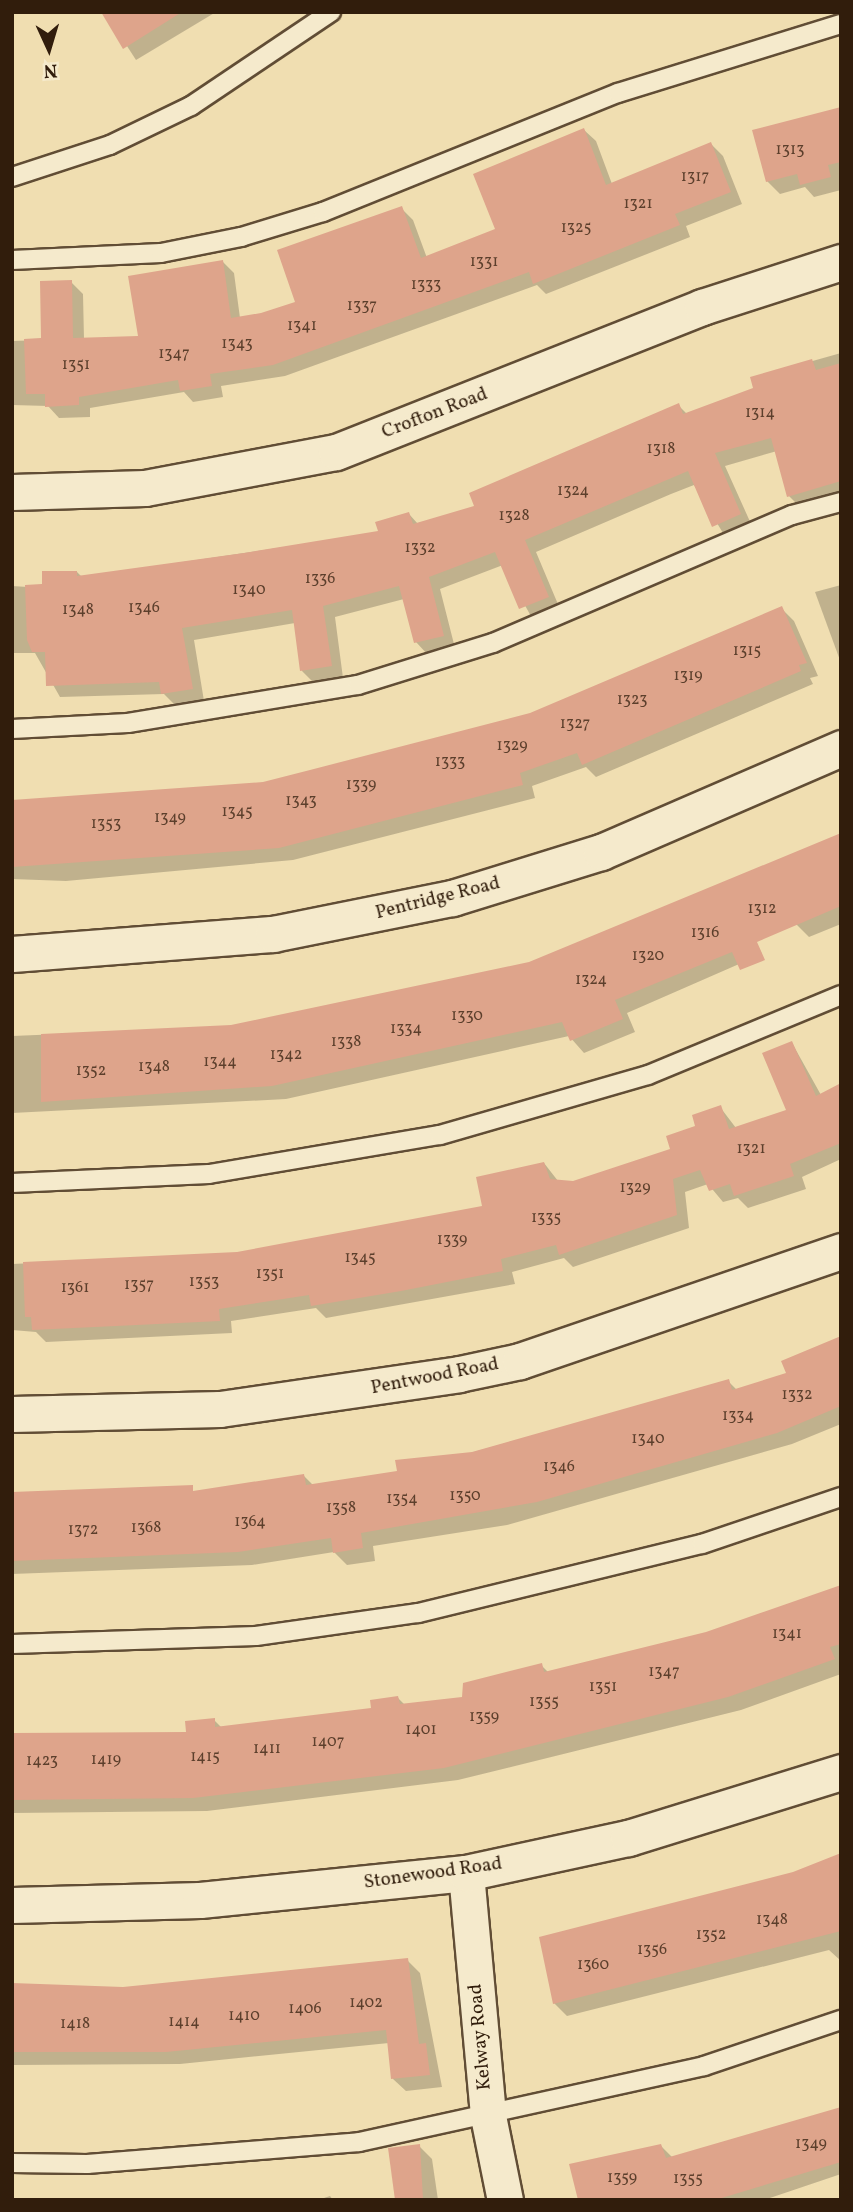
<!DOCTYPE html>
<style>
body{margin:0}
#map{position:relative;width:853px;height:2212px;overflow:hidden;background:#f0deb1;font-family:Vollkorn,serif}
div>[style]{position:absolute}
[style*='--x']{left:calc(var(--x)*1px);top:calc(var(--y)*1px);width:calc(var(--w)*1px);rotate:calc(var(--a)*1deg)}
.shadow>*{inset:0;background:#0003}
.building>*{inset:0;background:#dea48b}
.roads{filter:drop-shadow(2px 0 #614d35) drop-shadow(-2px 0 #614d35) drop-shadow(0 2px #614d35) drop-shadow(0 -2px #614d35)}
.lane>*{height:18px;margin:-9px;padding:0 9px;transform-origin:9px;border-radius:9px;background:#f5eacc}
.street>*{height:35px;margin:-17.5px;padding:0 17.5px;transform-origin:17.5px;border-radius:17.5px;background:#f5eacc}
span{translate:-50% -50%;white-space:nowrap;text-align:center;line-height:1.15;-webkit-text-stroke:5px #f5eacc;paint-order:stroke}
.number-label{font-size:16px;color:#5c3f2c}
.number-label span{-webkit-text-stroke-width:0}
.street-label{font-size:19px;color:#311d0c}
.frame{position:absolute;inset:0;border:14px solid #311d0c;pointer-events:none}
.north{position:absolute;left:14px;top:14px;width:70px;height:70px;-webkit-text-stroke:5px #f5eacc;paint-order:stroke;rotate:176deg;font-size:19px;font-weight:700;line-height:28px;text-align:center;color:#311d0c}
.north::after{content:'';display:block;margin:auto;width:24px;height:32px;background:#311d0c;clip-path:polygon(50% 0,100% 100%,50% 72%,0 100%)}
</style>
<div id="map">
<div class="shadow">
<i style="clip-path:polygon(105px 12px,216px 12px,136px 60px)"></i>
<i style="clip-path:polygon(841px 109px,841px 190px,814px 197px,805px 187px,780px 194px,767px 181px)"></i>
<i style="clip-path:polygon(584px 130px,596px 141px,612px 184px,711px 144px,723px 156px,742px 204px,686px 226px,690px 237px,546px 294px,537px 285px,285px 376px,221px 386px,223px 397px,193px 402px,184px 392px,90px 408px,90px 417px,59px 418px,48px 406px,12px 405px,12px 341px,43px 340px,71px 282px,83px 294px,84px 339px,140px 338px,222px 261px,234px 273px,240px 318px,261px 315px,297px 303px,401px 208px,413px 220px,427px 258px,498px 230px)"></i>
<i style="clip-path:polygon(841px 353px,841px 497px,801px 508px,789px 496px,777px 451px,725px 466px,752px 526px,726px 538px,694px 485px,671px 494px,536px 552px,560px 609px,533px 620px,503px 565px,440px 589px,455px 648px,428px 655px,416px 642px,404px 599px,335px 617px,343px 678px,314px 683px,302px 671px,295px 623px,194px 640px,204px 701px,175px 705px,164px 694px,60px 697px,35px 653px,12px 653px,12px 586px,44px 588px,77px 572px,82px 577px,380px 533px,409px 514px,418px 524px,477px 507px,679px 406px,687px 414px,755px 389px,752px 378px)"></i>
<i style="clip-path:polygon(841px 585px,841px 663px,815px 592px)"></i>
<i style="clip-path:polygon(781px 608px,794px 621px,818px 676px,810px 678px,813px 684px,596px 777px,586px 767px,532px 786px,535px 798px,293px 860px,66px 881px,12px 879px,12px 801px,263px 783px,531px 715px)"></i>
<i style="clip-path:polygon(841px 835px,841px 924px,809px 937px,796px 924px)"></i>
<i style="clip-path:polygon(724px 883px,762px 954px,627px 1013px,635px 1032px,584px 1053px,569px 1036px,286px 1099px,12px 1113px,12px 1036px,231px 1027px,530px 964px)"></i>
<i style="clip-path:polygon(792px 1043px,821px 1095px,841px 1085px,841px 1159px,802px 1177px,806px 1189px,748px 1208px,738px 1198px,723px 1202px,708px 1184px,685px 1192px,689px 1228px,573px 1267px,564px 1258px,512px 1272px,515px 1284px,326px 1318px,316px 1308px,231px 1321px,232px 1333px,46px 1342px,36px 1332px,12px 1330px,12px 1264px,237px 1254px,484px 1208px,544px 1163px,558px 1181px,573px 1182px,672px 1150px,720px 1107px,736px 1128px,789px 1111px)"></i>
<i style="clip-path:polygon(841px 1337px,841px 1424px,792px 1444px,507px 1525px,373px 1546px,375px 1561px,347px 1565px,334px 1552px,252px 1565px,12px 1574px,12px 1494px,197px 1492px,303px 1475px,314px 1486px,399px 1473px,728px 1381px,737px 1390px,789px 1374px)"></i>
<i style="clip-path:polygon(841px 1586px,841px 1674px,741px 1710px,458px 1780px,207px 1811px,12px 1813px,12px 1735px,188px 1733px,214px 1720px,222px 1728px,373px 1709px,398px 1698px,405px 1705px,464px 1699px,541px 1665px,549px 1673px,706px 1634px)"></i>
<i style="clip-path:polygon(841px 1855px,841px 1961px,829px 1950px,567px 2016px,554px 2003px)"></i>
<i style="clip-path:polygon(407px 1960px,420px 1973px,442px 2087px,406px 2091px,393px 2079px,389px 2043px,180px 2064px,12px 2065px,12px 1987px,123px 1989px)"></i>
<i style="clip-path:polygon(841px 2109px,841px 2174px,764px 2200px,580px 2200px,661px 2146px,673px 2158px)"></i>
<i style="clip-path:polygon(419px 2146px,432px 2159px,438px 2200px,397px 2200px)"></i>
<i style="clip-path:polygon(330px 2196px,333px 2200px,318px 2200px)"></i>
</div>
<div class="building">
<i style="clip-path:polygon(101px 12px,182px 12px,123px 49px)"></i>
<i style="clip-path:polygon(841px 107px,841px 162px,828px 165px,831px 177px,800px 185px,797px 174px,766px 182px,752px 130px)"></i>
<i style="clip-path:polygon(584px 128px,606px 185px,711px 142px,731px 192px,675px 214px,680px 225px,533px 284px,529px 272px,273px 365px,210px 374px,212px 386px,180px 391px,178px 380px,79px 397px,79px 405px,45px 407px,45px 394px,26px 394px,24px 339px,41px 338px,40px 281px,72px 280px,73px 338px,138px 336px,128px 276px,223px 260px,231px 318px,261px 313px,295px 302px,277px 250px,402px 206px,421px 258px,495px 229px,473px 174px)"></i>
<i style="clip-path:polygon(812px 359px,816px 370px,841px 363px,841px 481px,787px 497px,771px 438px,715px 453px,741px 514px,712px 527px,688px 471px,525px 540px,549px 597px,519px 609px,495px 552px,429px 577px,444px 636px,414px 643px,399px 586px,323px 606px,332px 666px,300px 671px,292px 610px,182px 628px,193px 689px,161px 694px,159px 682px,46px 686px,45px 652px,32px 652px,27px 640px,25px 585px,42px 584px,42px 571px,77px 571px,77px 576px,244px 553px,378px 531px,375px 522px,409px 512px,413px 524px,474px 506px,469px 493px,679px 403px,683px 414px,753px 388px,750px 377px)"></i>
<i style="clip-path:polygon(782px 606px,807px 663px,799px 665px,801px 671px,582px 765px,577px 753px,520px 773px,523px 785px,279px 848px,12px 867px,12px 800px,263px 782px,310px 770px,530px 713px)"></i>
<i style="clip-path:polygon(841px 833px,841px 906px,757px 942px,765px 960px,740px 970px,732px 952px,615px 1000px,623px 1019px,570px 1041px,562px 1022px,272px 1086px,41px 1102px,41px 1034px,231px 1025px,529px 962px)"></i>
<i style="clip-path:polygon(792px 1041px,816px 1096px,841px 1083px,841px 1143px,790px 1164px,794px 1176px,734px 1196px,730px 1184px,709px 1191px,700px 1170px,673px 1179px,677px 1215px,559px 1255px,556px 1245px,501px 1259px,503px 1271px,401px 1291px,311px 1306px,309px 1295px,219px 1309px,220px 1321px,32px 1330px,31px 1317px,25px 1317px,23px 1262px,237px 1252px,482px 1206px,476px 1177px,544px 1162px,550px 1179px,573px 1181px,670px 1149px,666px 1136px,695px 1126px,692px 1115px,721px 1105px,729px 1129px,786px 1110px,762px 1053px)"></i>
<i style="clip-path:polygon(841px 1336px,841px 1406px,777px 1433px,537px 1502px,361px 1533px,363px 1548px,333px 1553px,331px 1538px,238px 1552px,12px 1561px,12px 1492px,193px 1485px,193px 1491px,304px 1474px,306px 1485px,397px 1471px,395px 1460px,472px 1452px,729px 1379px,732px 1390px,786px 1373px,781px 1361px)"></i>
<i style="clip-path:polygon(841px 1585px,841px 1644px,830px 1647px,835px 1659px,728px 1697px,444px 1768px,193px 1798px,12px 1800px,12px 1733px,186px 1732px,185px 1721px,215px 1718px,215px 1727px,371px 1708px,370px 1700px,398px 1696px,400px 1704px,462px 1697px,463px 1683px,542px 1663px,544px 1672px,706px 1632px)"></i>
<i style="clip-path:polygon(841px 1853px,841px 1931px,553px 2004px,539px 1937px,793px 1872px)"></i>
<i style="clip-path:polygon(408px 1958px,419px 2044px,426px 2043px,430px 2075px,391px 2079px,386px 2030px,166px 2052px,12px 2052px,12px 1983px,123px 1987px)"></i>
<i style="clip-path:polygon(841px 2107px,841px 2162px,715px 2200px,578px 2200px,569px 2164px,661px 2144px,666px 2158px)"></i>
<i style="clip-path:polygon(420px 2144px,423px 2200px,395px 2200px,388px 2148px)"></i>
</div>
<div class="roads">
<div class="lane">
<i style="--x:12;--y:177;--w:103;--a:-18.1"></i>
<i style="--x:110;--y:145;--w:90;--a:-25.7"></i>
<i style="--x:191;--y:106;--w:169;--a:-33.9"></i>
<i style="--x:12;--y:260;--w:149;--a:-2.7"></i>
<i style="--x:161;--y:253;--w:82;--a:-11.3"></i>
<i style="--x:241;--y:237;--w:86;--a:-17"></i>
<i style="--x:323;--y:212;--w:318;--a:-22"></i>
<i style="--x:618;--y:93;--w:233;--a:-17.2"></i>
<i style="--x:12;--y:729;--w:116;--a:-3"></i>
<i style="--x:128;--y:723;--w:233;--a:-9.4"></i>
<i style="--x:358;--y:685;--w:141;--a:-17.3"></i>
<i style="--x:493;--y:643;--w:325;--a:-23.2"></i>
<i style="--x:792;--y:515;--w:51;--a:-14.9"></i>
<i style="--x:12;--y:1183;--w:197;--a:-2.6"></i>
<i style="--x:209;--y:1174;--w:234;--a:-9.6"></i>
<i style="--x:440;--y:1135;--w:216;--a:-16.1"></i>
<i style="--x:648;--y:1075;--w:209;--a:-22.5"></i>
<i style="--x:12;--y:1644;--w:244;--a:-1.9"></i>
<i style="--x:256;--y:1636;--w:164;--a:-8.1"></i>
<i style="--x:418;--y:1613;--w:292;--a:-13.7"></i>
<i style="--x:702;--y:1544;--w:147;--a:-18.7"></i>
<i style="--x:12;--y:2163;--w:75;--a:0.8"></i>
<i style="--x:87;--y:2164;--w:273;--a:-4.6"></i>
<i style="--x:359;--y:2142;--w:353;--a:-12.4"></i>
<i style="--x:704;--y:2066;--w:145;--a:-18.6"></i>
</div>
<div class="street">
<i style="--x:12;--y:492;--w:133;--a:-1.7"></i>
<i style="--x:145;--y:488;--w:194;--a:-10.7"></i>
<i style="--x:336;--y:452;--w:394;--a:-21.6"></i>
<i style="--x:702;--y:307;--w:146;--a:-17.9"></i>
<i style="--x:12;--y:954;--w:262;--a:-4.4"></i>
<i style="--x:273;--y:934;--w:183;--a:-11.4"></i>
<i style="--x:452;--y:898;--w:156;--a:-17.2"></i>
<i style="--x:601;--y:852;--w:262;--a:-23.4"></i>
<i style="--x:12;--y:1414;--w:208;--a:-1.4"></i>
<i style="--x:220;--y:1409;--w:242;--a:-8.3"></i>
<i style="--x:459;--y:1374;--w:62;--a:-12"></i>
<i style="--x:520;--y:1361;--w:339;--a:-18.9"></i>
<i style="--x:466;--y:1873;--w:244;--a:84.8"></i>
<i style="--x:488;--y:2116;--w:86;--a:78.6"></i>
<i style="--x:12;--y:1905;--w:188;--a:-1.5"></i>
<i style="--x:200;--y:1900;--w:267;--a:-5.8"></i>
<i style="--x:466;--y:1873;--w:166;--a:-12.2"></i>
<i style="--x:628;--y:1838;--w:223;--a:-17.2"></i>
</div>
</div>
<div class="number-label">
<span style="left:790px;top:150px">1313</span>
<span style="left:695px;top:177px">1317</span>
<span style="left:638px;top:204px">1321</span>
<span style="left:576px;top:228px">1325</span>
<span style="left:484px;top:262px">1331</span>
<span style="left:426px;top:285px">1333</span>
<span style="left:362px;top:306px">1337</span>
<span style="left:302px;top:326px">1341</span>
<span style="left:237px;top:344px">1343</span>
<span style="left:174px;top:354px">1347</span>
<span style="left:76px;top:365px">1351</span>
<span style="left:760px;top:413px">1314</span>
<span style="left:661px;top:449px">1318</span>
<span style="left:573px;top:491px">1324</span>
<span style="left:514px;top:516px">1328</span>
<span style="left:420px;top:548px">1332</span>
<span style="left:320px;top:579px">1336</span>
<span style="left:249px;top:590px">1340</span>
<span style="left:144px;top:608px">1346</span>
<span style="left:78px;top:610px">1348</span>
<span style="left:747px;top:651px">1315</span>
<span style="left:688px;top:676px">1319</span>
<span style="left:632px;top:700px">1323</span>
<span style="left:575px;top:724px">1327</span>
<span style="left:512px;top:746px">1329</span>
<span style="left:450px;top:762px">1333</span>
<span style="left:361px;top:785px">1339</span>
<span style="left:301px;top:801px">1343</span>
<span style="left:237px;top:812px">1345</span>
<span style="left:170px;top:818px">1349</span>
<span style="left:106px;top:824px">1353</span>
<span style="left:762px;top:909px">1312</span>
<span style="left:705px;top:933px">1316</span>
<span style="left:648px;top:956px">1320</span>
<span style="left:591px;top:980px">1324</span>
<span style="left:467px;top:1016px">1330</span>
<span style="left:406px;top:1029px">1334</span>
<span style="left:346px;top:1042px">1338</span>
<span style="left:286px;top:1055px">1342</span>
<span style="left:220px;top:1062px">1344</span>
<span style="left:154px;top:1067px">1348</span>
<span style="left:91px;top:1071px">1352</span>
<span style="left:751px;top:1149px">1321</span>
<span style="left:635px;top:1188px">1329</span>
<span style="left:546px;top:1218px">1335</span>
<span style="left:452px;top:1240px">1339</span>
<span style="left:360px;top:1258px">1345</span>
<span style="left:270px;top:1274px">1351</span>
<span style="left:204px;top:1282px">1353</span>
<span style="left:139px;top:1285px">1357</span>
<span style="left:75px;top:1288px">1361</span>
<span style="left:797px;top:1395px">1332</span>
<span style="left:738px;top:1416px">1334</span>
<span style="left:648px;top:1439px">1340</span>
<span style="left:559px;top:1467px">1346</span>
<span style="left:465px;top:1496px">1350</span>
<span style="left:402px;top:1499px">1354</span>
<span style="left:341px;top:1508px">1358</span>
<span style="left:250px;top:1522px">1364</span>
<span style="left:146px;top:1528px">1368</span>
<span style="left:83px;top:1530px">1372</span>
<span style="left:787px;top:1634px">1341</span>
<span style="left:664px;top:1672px">1347</span>
<span style="left:603px;top:1687px">1351</span>
<span style="left:544px;top:1702px">1355</span>
<span style="left:484px;top:1717px">1359</span>
<span style="left:421px;top:1730px">1401</span>
<span style="left:328px;top:1742px">1407</span>
<span style="left:267px;top:1749px">1411</span>
<span style="left:205px;top:1757px">1415</span>
<span style="left:106px;top:1760px">1419</span>
<span style="left:42px;top:1761px">1423</span>
<span style="left:772px;top:1920px">1348</span>
<span style="left:711px;top:1935px">1352</span>
<span style="left:652px;top:1950px">1356</span>
<span style="left:593px;top:1965px">1360</span>
<span style="left:366px;top:2003px">1402</span>
<span style="left:305px;top:2009px">1406</span>
<span style="left:244px;top:2016px">1410</span>
<span style="left:184px;top:2022px">1414</span>
<span style="left:75px;top:2024px">1418</span>
<span style="left:811px;top:2144px">1349</span>
<span style="left:622px;top:2178px">1359</span>
<span style="left:688px;top:2179px">1355</span>
</div>
<div class="street-label">
<span style="left:435px;top:414px;rotate:-21deg">Crofton Road</span>
<span style="left:438px;top:899px;rotate:-14deg">Pentridge Road</span>
<span style="left:435px;top:1377px;rotate:-11deg">Pentwood Road</span>
<span style="left:433px;top:1874px;rotate:-8deg">Stonewood Road</span>
<span style="left:481px;top:2037px;rotate:-95deg">Kelway Road</span>
</div>
<div class="frame"></div>
<div class="north">N</div>
</div>
